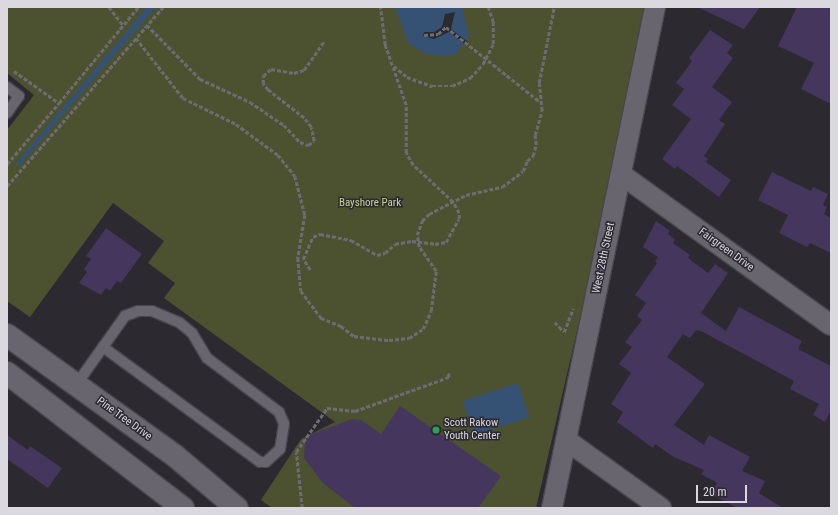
<!DOCTYPE html>
<style>
body{margin:0}
#map{position:relative;width:838px;height:515px;overflow:hidden;background:#2c2931;font-family:"Roboto Condensed",sans-serif}
div>[style]{position:absolute}
[style*='--x']{left:calc(var(--x)*1px);top:calc(var(--y)*1px);width:calc(var(--w)*1px);rotate:calc(var(--a)*1deg)}
.green>*{inset:0;background:#4c5230}
.water>*{inset:0;background:#355274;transform-origin:0 0}
.pier>*{inset:0;background:#2c2931}
.building>*{inset:0;background:#44365c}
.path>*{height:2.5px;margin-top:-1.25px;transform-origin:0;background:repeating-linear-gradient(90deg,#6e6b73 0 4px,transparent 0 6px)}
.roads{filter:drop-shadow(1px 0 #48464c) drop-shadow(-1px 0 #48464c) drop-shadow(0 1px #48464c) drop-shadow(0 -1px #48464c)}
.service>*{height:10px;margin:-5px;padding:0 5px;transform-origin:5px;border-radius:5px;background:#68656e}
.minor>*{height:20px;margin:-10px;padding:0 10px;transform-origin:10px;border-radius:10px;background:#68656e}
.secondary>*{height:22px;margin:-11px;padding:0 11px;transform-origin:11px;border-radius:11px;background:#68656e}
.dots>*{width:11px;height:11px;translate:-50% -50%;box-sizing:border-box;border:2px solid #2c2931;border-radius:50%}
span{translate:-50% -50%;white-space:nowrap;text-align:center;line-height:1.15;-webkit-text-stroke:3px #2c2931;paint-order:stroke}
.park-label{font-size:11px;color:#c7d68d}
.street-label{font-size:11px;color:#dbd9df}
.poi-label{font-size:11px;color:#dbd9df}
.left{translate:0 -50%;text-align:left}
.frame{position:absolute;inset:0;border:8px solid #dbd9df;pointer-events:none}
.scale{position:absolute;left:696px;top:485px;width:51px;height:18px;box-sizing:border-box;border:2px solid #dbd9df;border-top:0;padding-left:5px;font-size:12px;line-height:14px;white-space:nowrap;color:#dbd9df;-webkit-text-stroke:3px #2c2931;paint-order:stroke}
</style>
<div id="map">
<div class="green">
<i style="clip-path:polygon(7px 7px,645px 7px,613px 175px,536px 508px,272px 508px,261px 500px,301px 439px,335px 422px,164px 298px,175px 283px,148px 263px,164px 241px,113px 203px,30px 317px,7px 301px,7px 130px,34px 95px,7px 73px)"></i>
</div>
<div class="water">
<i style="clip-path:polygon(147px 7px,156px 7px,19px 166px,16px 163px)"></i>
<i style="clip-path:polygon(395px 7px,462px 7px,469px 36px,456px 54px,445px 56px,426px 54px,408px 43px)"></i>
<i style="left:518px;top:383px;width:36px;height:58px;rotate:72deg"></i>
</div>
<div class="pier">
<i style="clip-path:polygon(455px 12px,451px 29px,468px 42px,466px 45px,449px 32px,434px 39px,423px 36px,424px 32px,434px 32px,442px 27px,445px 14px)"></i>
</div>
<div class="building">
<i style="clip-path:polygon(697px 7px,760px 7px,744px 29px)"></i>
<i style="clip-path:polygon(797px 7px,826px 7px,831px 9px,831px 104px,801px 89px,814px 63px,778px 46px)"></i>
<i style="clip-path:polygon(710px 30px,733px 45px,727px 53px,733px 58px,712px 87px,732px 102px,719px 120px,725px 124px,704px 156px,708px 159px,706px 162px,731px 180px,719px 197px,677px 166px,675px 169px,662px 159px,691px 119px,672px 105px,684px 89px,676px 83px,692px 61px,689px 58px)"></i>
<i style="clip-path:polygon(772px 172px,811px 191px,813px 187px,828px 194px,823px 205px,827px 207px,824px 214px,831px 218px,831px 253px,810px 243px,807px 247px,779px 233px,788px 215px,758px 200px)"></i>
<i style="clip-path:polygon(656px 221px,670px 231px,668px 234px,675px 239px,673px 243px,690px 255px,688px 258px,708px 273px,715px 264px,728px 273px,701px 313px,726px 331px,739px 307px,802px 341px,798px 349px,831px 366px,831px 410px,825px 422px,813px 415px,819px 404px,790px 389px,794px 381px,701px 331px,696px 330px,690px 338px,683px 334px,667px 357px,705px 384px,674px 425px,704px 445px,709px 435px,750px 457px,742px 471px,765px 481px,759px 493px,783px 508px,737px 508px,711px 494px,717px 483px,701px 474px,704px 470px,674px 457px,655px 444px,653px 448px,617px 422px,623px 412px,611px 404px,631px 373px,619px 364px,632px 347px,625px 342px,642px 320px,637px 316px,646px 303px,635px 295px,657px 263px,655px 261px,658px 257px,643px 247px)"></i>
<i style="clip-path:polygon(106px 228px,142px 254px,121px 283px,117px 281px,110px 291px,106px 288px,101px 295px,79px 283px,87px 272px,84px 269px,91px 259px,86px 256px)"></i>
<i style="clip-path:polygon(400px 406px,501px 476px,478px 508px,355px 508px,323px 483px,304px 458px,305px 440px,312px 434px,352px 419px,361px 420px,381px 434px)"></i>
<i style="clip-path:polygon(7px 435px,28px 450px,30px 446px,62px 468px,48px 488px,7px 459px)"></i>
</div>
<div class="path">
<i style="--x:109;--y:7;--w:23;--a:52"></i>
<i style="--x:147;--y:25;--w:76;--a:45.5"></i>
<i style="--x:200;--y:79;--w:55;--a:24.7"></i>
<i style="--x:250;--y:102;--w:41;--a:34.1"></i>
<i style="--x:284;--y:125;--w:23;--a:47"></i>
<i style="--x:300;--y:142;--w:9;--a:21"></i>
<i style="--x:308;--y:145;--w:7;--a:-34"></i>
<i style="--x:314;--y:141;--w:14;--a:-102"></i>
<i style="--x:311;--y:127;--w:11;--a:-128"></i>
<i style="--x:304;--y:118;--w:46;--a:-142.1"></i>
<i style="--x:268;--y:90;--w:8;--a:-130"></i>
<i style="--x:263;--y:84;--w:8;--a:-90"></i>
<i style="--x:263;--y:76;--w:11;--a:-41"></i>
<i style="--x:271;--y:69;--w:23;--a:10"></i>
<i style="--x:294;--y:73;--w:10;--a:-17"></i>
<i style="--x:304;--y:70;--w:35;--a:-55"></i>
<i style="--x:424;--y:35;--w:14;--a:-4"></i>
<i style="--x:438;--y:34;--w:11;--a:-41"></i>
<i style="--x:446;--y:27;--w:119;--a:38.5"></i>
<i style="--x:136;--y:38;--w:76;--a:51.9"></i>
<i style="--x:183;--y:98;--w:59;--a:26.1"></i>
<i style="--x:236;--y:124;--w:52;--a:36.4"></i>
<i style="--x:278;--y:155;--w:27;--a:51"></i>
<i style="--x:295;--y:176;--w:40;--a:75.6"></i>
<i style="--x:305;--y:215;--w:44;--a:99.2"></i>
<i style="--x:298;--y:258;--w:33;--a:85"></i>
<i style="--x:301;--y:291;--w:34;--a:53"></i>
<i style="--x:321;--y:318;--w:22;--a:22"></i>
<i style="--x:341;--y:326;--w:16;--a:38"></i>
<i style="--x:354;--y:336;--w:35;--a:7"></i>
<i style="--x:389;--y:340;--w:20;--a:-6"></i>
<i style="--x:409;--y:338;--w:17;--a:-33"></i>
<i style="--x:423;--y:329;--w:20;--a:-66"></i>
<i style="--x:431;--y:311;--w:40;--a:-82.9"></i>
<i style="--x:436;--y:271;--w:29;--a:-125"></i>
<i style="--x:419;--y:247;--w:12;--a:-99"></i>
<i style="--x:417;--y:235;--w:15;--a:-70"></i>
<i style="--x:422;--y:221;--w:10;--a:-45"></i>
<i style="--x:429;--y:214;--w:42;--a:-27.2"></i>
<i style="--x:466;--y:195;--w:37;--a:-13"></i>
<i style="--x:502;--y:187;--w:26;--a:-37"></i>
<i style="--x:523;--y:171;--w:11;--a:-68"></i>
<i style="--x:527;--y:161;--w:8;--a:-40"></i>
<i style="--x:533;--y:156;--w:11;--a:-75"></i>
<i style="--x:536;--y:145;--w:10;--a:-96"></i>
<i style="--x:535;--y:135;--w:25;--a:-74"></i>
<i style="--x:542;--y:111;--w:28;--a:-96"></i>
<i style="--x:539;--y:83;--w:77;--a:-78.8"></i>
<i style="--x:394;--y:66;--w:17;--a:40"></i>
<i style="--x:407;--y:77;--w:27;--a:20"></i>
<i style="--x:432;--y:86;--w:20;--a:0"></i>
<i style="--x:452;--y:86;--w:20;--a:-24"></i>
<i style="--x:470;--y:78;--w:19;--a:-47"></i>
<i style="--x:483;--y:64;--w:22;--a:-63"></i>
<i style="--x:493;--y:44;--w:22;--a:-90"></i>
<i style="--x:493;--y:22;--w:16;--a:-108"></i>
<i style="--x:14;--y:71;--w:55;--a:35.4"></i>
<i style="--x:59;--y:103;--w:124;--a:-50.5"></i>
<i style="--x:7;--y:164;--w:80;--a:-49.6"></i>
<i style="--x:7;--y:186;--w:237;--a:-48.9"></i>
<i style="--x:310;--y:270;--w:13;--a:-122"></i>
<i style="--x:303;--y:259;--w:24;--a:-66"></i>
<i style="--x:313;--y:237;--w:8;--a:-23"></i>
<i style="--x:320;--y:234;--w:32;--a:11"></i>
<i style="--x:351;--y:240;--w:30;--a:30"></i>
<i style="--x:377;--y:255;--w:8;--a:-14"></i>
<i style="--x:385;--y:253;--w:13;--a:-42"></i>
<i style="--x:395;--y:244;--w:17;--a:-10"></i>
<i style="--x:412;--y:241;--w:23;--a:7"></i>
<i style="--x:435;--y:244;--w:11;--a:-10"></i>
<i style="--x:446;--y:242;--w:26;--a:-61"></i>
<i style="--x:459;--y:219;--w:6;--a:-90"></i>
<i style="--x:459;--y:213;--w:13;--a:-119"></i>
<i style="--x:453;--y:202;--w:54;--a:-137.2"></i>
<i style="--x:413;--y:165;--w:14;--a:-120"></i>
<i style="--x:406;--y:153;--w:48;--a:-90"></i>
<i style="--x:406;--y:105;--w:64;--a:-109.3"></i>
<i style="--x:385;--y:45;--w:38;--a:-97"></i>
<i style="--x:555;--y:322;--w:13;--a:48"></i>
<i style="--x:564;--y:332;--w:25;--a:-69"></i>
<i style="--x:302;--y:508;--w:56;--a:-96.1"></i>
<i style="--x:296;--y:452;--w:54;--a:-54.8"></i>
<i style="--x:327;--y:408;--w:28;--a:6"></i>
<i style="--x:355;--y:411;--w:100;--a:-19.9"></i>
<i style="--x:449;--y:377;--w:4;--a:-104"></i>
</div>
<div class="roads">
<div class="service">
<i style="--x:7;--y:87;--w:15;--a:37"></i>
<i style="--x:19;--y:96;--w:21;--a:125"></i>
<i style="--x:76;--y:385;--w:85;--a:-54.6"></i>
<i style="--x:125;--y:316;--w:14;--a:-21"></i>
<i style="--x:138;--y:311;--w:14;--a:0"></i>
<i style="--x:152;--y:311;--w:30;--a:23"></i>
<i style="--x:180;--y:323;--w:16;--a:40"></i>
<i style="--x:192;--y:333;--w:29;--a:59"></i>
<i style="--x:207;--y:358;--w:90;--a:36.9"></i>
<i style="--x:279;--y:412;--w:13;--a:67"></i>
<i style="--x:284;--y:424;--w:25;--a:99"></i>
<i style="--x:280;--y:449;--w:19;--a:137"></i>
<i style="--x:266;--y:462;--w:6;--a:180"></i>
<i style="--x:260;--y:462;--w:195;--a:-143.8"></i>
</div>
<div class="minor">
<i style="--x:622;--y:175;--w:257;--a:35.7"></i>
<i style="--x:566;--y:440;--w:117;--a:35.6"></i>
<i style="--x:552;--y:508;--w:511;--a:-78.38"></i>
</div>
<div class="secondary">
<i style="--x:7;--y:335;--w:206;--a:35.7"></i>
<i style="--x:174;--y:455;--w:82;--a:40.1"></i>
<i style="--x:7;--y:373;--w:222;--a:37.5"></i>
</div>
</div>
<div class="dots">
<i style="left:436px;top:430px;background:#2e9e5b"></i>
</div>
<div class="park-label">
<span style="left:370px;top:203px">Bayshore Park</span>
</div>
<div class="street-label">
<span style="left:726px;top:250px;rotate:36deg">Fairgreen Drive</span>
<span style="left:604px;top:258px;rotate:-78deg">West 28th Street</span>
<span style="left:124px;top:419px;rotate:36deg">Pine Tree Drive</span>
</div>
<div class="poi-label">
<span class="left" style="left:444px;top:430px">Scott Rakow<br>Youth Center</span>
</div>
<div class="frame"></div>
<div class="scale">20 m</div>
</div>
